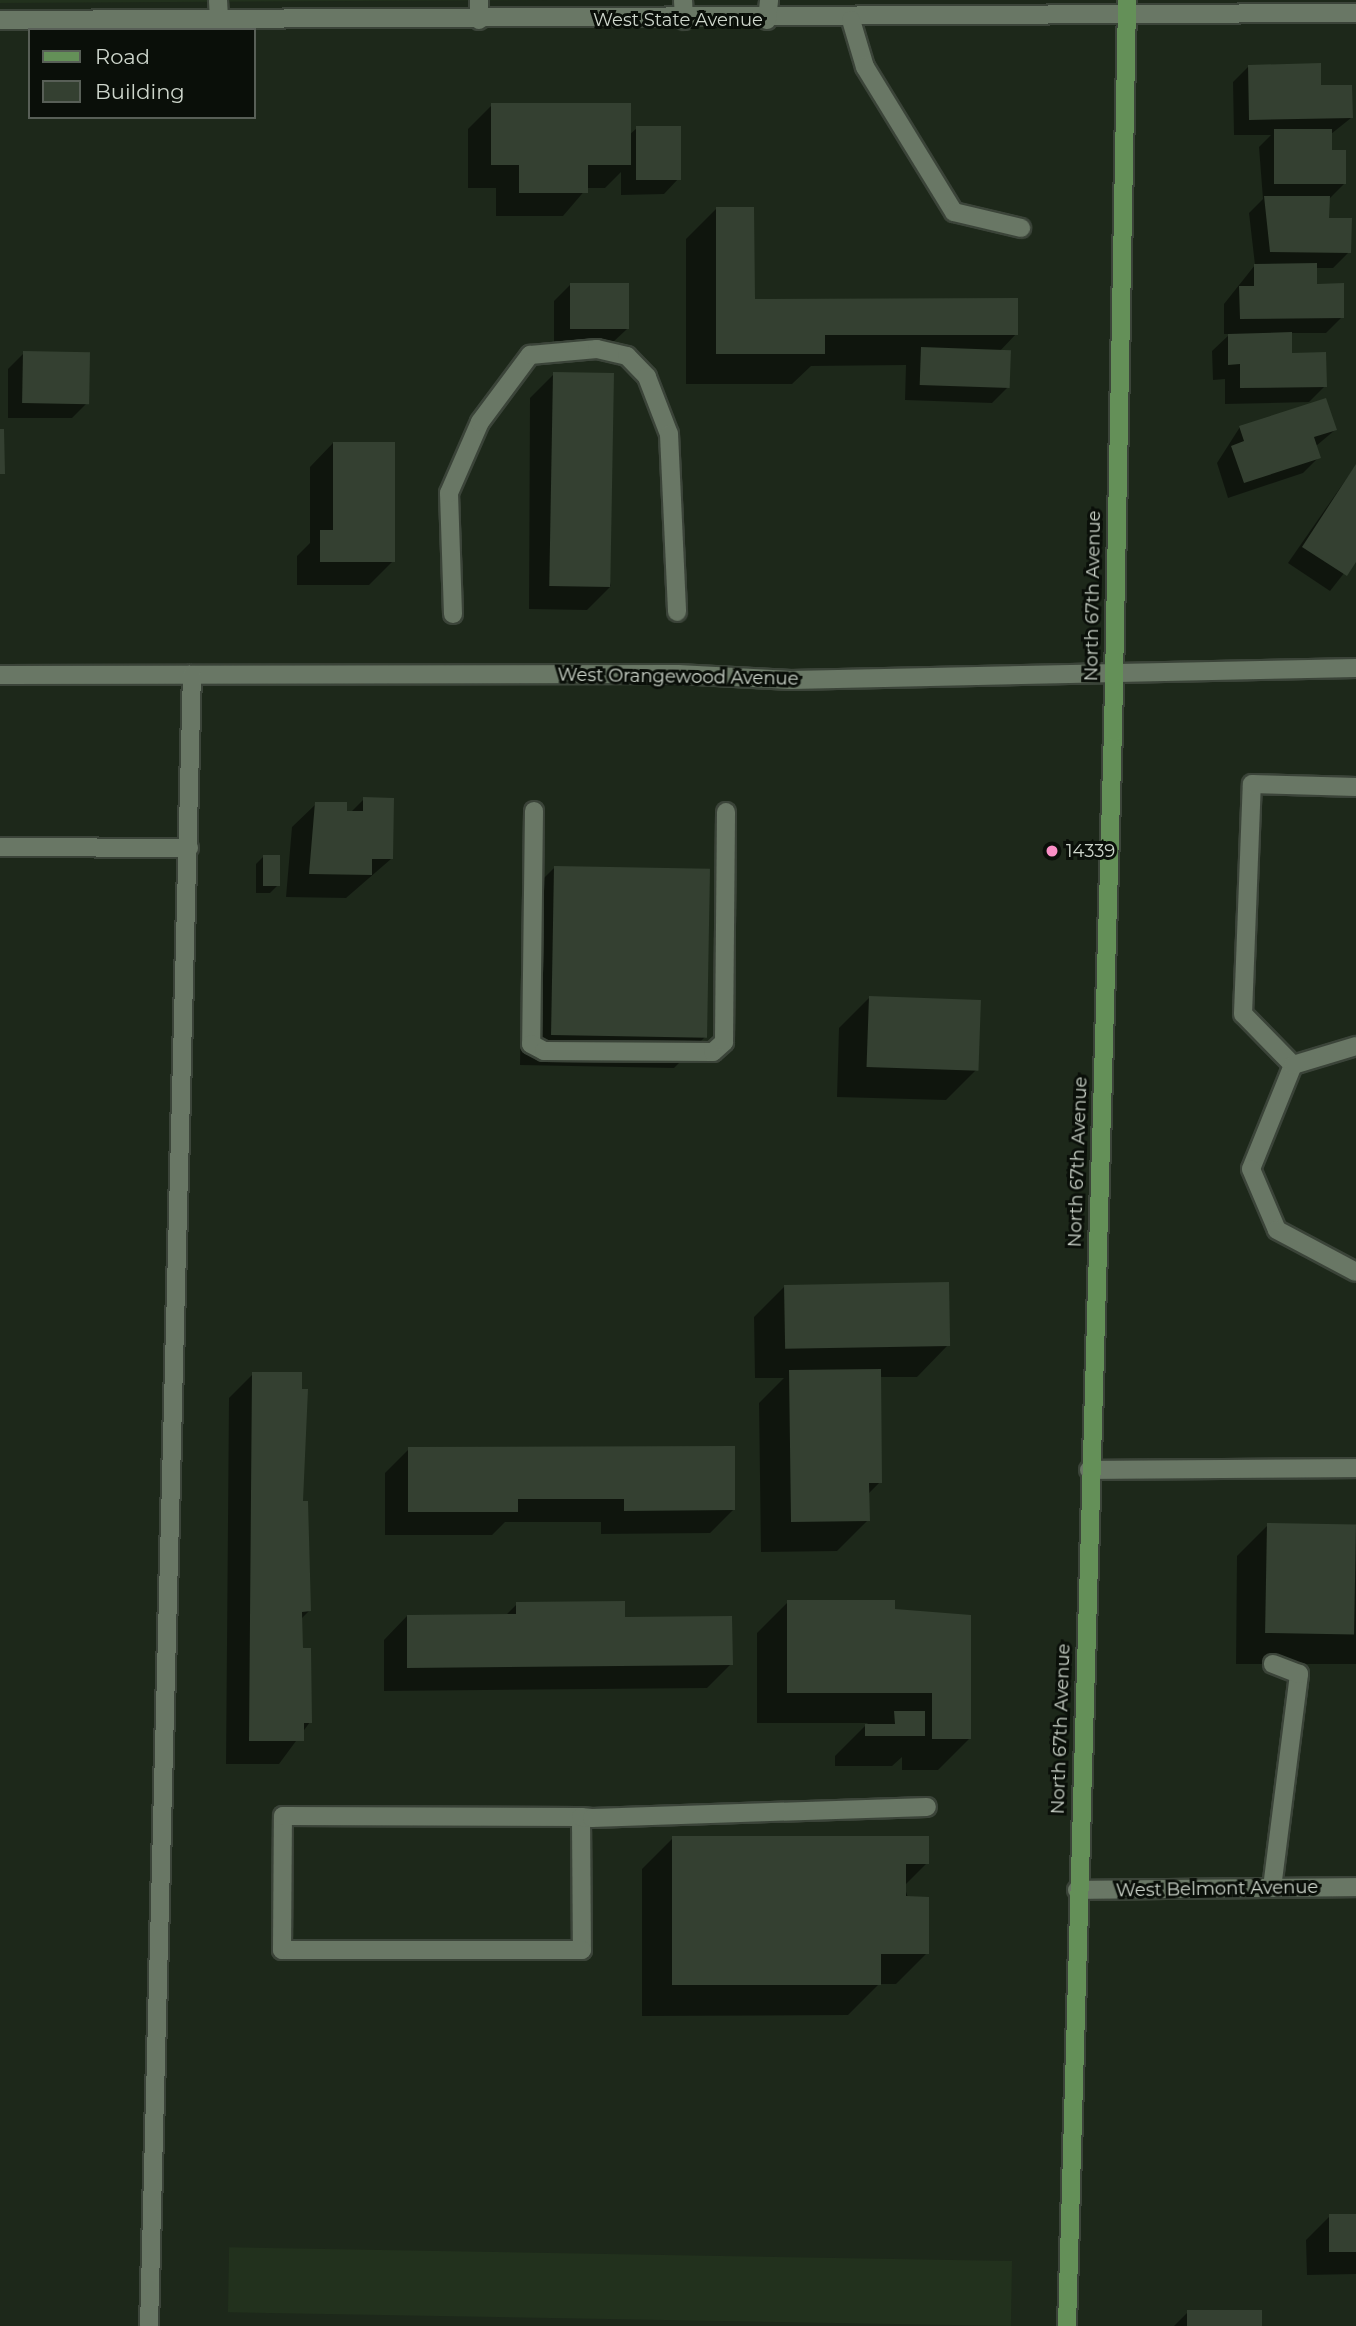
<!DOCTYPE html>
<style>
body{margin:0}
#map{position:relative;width:1356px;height:2326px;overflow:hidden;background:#1d281a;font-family:Montserrat,sans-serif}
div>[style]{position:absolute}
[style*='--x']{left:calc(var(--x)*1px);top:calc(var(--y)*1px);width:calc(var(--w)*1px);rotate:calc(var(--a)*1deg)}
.built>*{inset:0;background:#22311d;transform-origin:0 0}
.shadow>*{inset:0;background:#0007}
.building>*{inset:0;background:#344031;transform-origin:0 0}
.roads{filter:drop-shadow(2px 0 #3b4439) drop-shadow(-2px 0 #3b4439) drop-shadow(0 2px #3b4439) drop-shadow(0 -2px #3b4439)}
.minor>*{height:18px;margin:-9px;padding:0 9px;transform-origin:9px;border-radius:9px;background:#697765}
.major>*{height:18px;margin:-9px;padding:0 9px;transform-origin:9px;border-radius:9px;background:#649058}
.dots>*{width:19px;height:19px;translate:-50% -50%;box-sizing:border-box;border:4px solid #0a0f09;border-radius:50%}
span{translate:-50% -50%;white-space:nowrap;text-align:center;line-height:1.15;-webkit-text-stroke:6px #0a0f09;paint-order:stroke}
.street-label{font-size:18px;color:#ced6cc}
.poi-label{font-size:18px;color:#ced6cc}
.left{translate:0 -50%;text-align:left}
.legend{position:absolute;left:28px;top:28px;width:228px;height:91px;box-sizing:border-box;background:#0a0f09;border:2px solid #585f57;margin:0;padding:9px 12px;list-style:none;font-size:21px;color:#ced6cc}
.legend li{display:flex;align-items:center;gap:14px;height:35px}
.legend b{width:35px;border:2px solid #585f57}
</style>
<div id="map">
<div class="built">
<i style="clip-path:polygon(0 0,552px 0,0 3px)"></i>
<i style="left:1012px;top:2261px;width:65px;height:783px;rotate:91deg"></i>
</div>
<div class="shadow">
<i style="clip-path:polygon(1248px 67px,1320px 87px,1351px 118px,1331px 134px,1331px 152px,1345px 183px,1328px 200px,1328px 220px,1349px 252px,1333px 268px,1315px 268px,1315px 285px,1342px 317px,1326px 333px,1290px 333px,1291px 354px,1325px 386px,1309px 402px,1225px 404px,1225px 379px,1213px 380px,1212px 351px,1230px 334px,1224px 334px,1224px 304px,1255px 265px,1249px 213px,1263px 199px,1259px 147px,1271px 135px,1234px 135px,1233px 82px)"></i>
<i style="clip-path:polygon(492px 105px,629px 135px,637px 128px,679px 178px,664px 194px,621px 195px,621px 172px,605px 188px,587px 188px,563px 216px,496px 216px,496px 188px,468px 188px,468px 129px)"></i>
<i style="clip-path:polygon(717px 208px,753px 300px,1016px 334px,999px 352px,1008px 387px,992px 403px,905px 400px,906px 365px,811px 366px,792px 384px,686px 384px,686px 239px)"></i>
<i style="clip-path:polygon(570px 285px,627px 329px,611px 344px,554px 344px,554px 301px)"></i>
<i style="clip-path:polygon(24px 353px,88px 402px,72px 418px,8px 418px,8px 369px)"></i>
<i style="clip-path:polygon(554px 374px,611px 586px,587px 610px,529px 609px,530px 398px)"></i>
<i style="clip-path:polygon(1240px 427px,1335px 430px,1316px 446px,1319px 457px,1303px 473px,1228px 498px,1217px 463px)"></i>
<i style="clip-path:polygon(333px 443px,393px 561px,369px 585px,297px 585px,297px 556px,310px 543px,310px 467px)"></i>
<i style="clip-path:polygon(1356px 465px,1356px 558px,1330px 591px,1288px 563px)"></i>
<i style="clip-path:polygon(364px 799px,391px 859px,346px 898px,286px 897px,292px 827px,316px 804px,350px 813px)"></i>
<i style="clip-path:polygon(263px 857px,278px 885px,270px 893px,256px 893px,256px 864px)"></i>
<i style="clip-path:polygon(554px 868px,705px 1037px,674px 1068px,520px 1065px,523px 899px)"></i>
<i style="clip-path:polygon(870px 997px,977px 1069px,946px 1100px,837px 1097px,839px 1028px)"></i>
<i style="clip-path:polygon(785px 1286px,948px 1345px,917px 1377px,879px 1377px,880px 1482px,867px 1495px,868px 1520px,837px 1551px,761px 1552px,759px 1403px,784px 1378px,755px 1378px,754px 1317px)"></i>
<i style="clip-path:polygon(253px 1374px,302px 1502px,309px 1611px,301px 1619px,301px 1650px,310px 1722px,279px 1764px,226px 1764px,229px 1398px)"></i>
<i style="clip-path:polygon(409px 1449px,734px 1509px,710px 1533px,601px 1534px,601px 1522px,505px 1522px,492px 1535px,385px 1535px,385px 1473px)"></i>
<i style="clip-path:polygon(1268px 1525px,1356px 1526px,1356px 1664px,1236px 1664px,1237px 1556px)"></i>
<i style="clip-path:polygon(788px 1602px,893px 1610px,969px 1739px,938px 1770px,902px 1770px,902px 1757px,892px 1766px,835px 1766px,835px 1756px,868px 1723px,757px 1723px,757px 1633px)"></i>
<i style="clip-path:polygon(517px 1604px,623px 1619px,731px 1664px,707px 1688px,384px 1691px,384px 1640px,407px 1616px,505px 1616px)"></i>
<i style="clip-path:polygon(673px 1838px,927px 1863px,904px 1886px,927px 1953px,896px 1984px,879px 1984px,848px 2015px,642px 2016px,642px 1869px)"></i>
<i style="clip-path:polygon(1330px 2216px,1356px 2216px,1356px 2274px,1307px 2275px,1306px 2240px)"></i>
<i style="clip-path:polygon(1187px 2313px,1260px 2326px,1174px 2326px)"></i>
</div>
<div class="building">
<i style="clip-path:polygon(1321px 63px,1321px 85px,1352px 85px,1353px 118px,1249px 120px,1248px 65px)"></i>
<i style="clip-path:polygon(491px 103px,631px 103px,631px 165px,588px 165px,588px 193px,519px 193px,519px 165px,491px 165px)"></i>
<i style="left:636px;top:126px;width:45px;height:54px"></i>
<i style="clip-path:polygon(1274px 129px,1332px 129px,1332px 150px,1346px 150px,1346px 184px,1274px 184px)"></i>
<i style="clip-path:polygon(1264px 196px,1330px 196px,1329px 218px,1352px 218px,1351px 253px,1270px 252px)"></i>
<i style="clip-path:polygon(716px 207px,754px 207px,755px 299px,1018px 298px,1018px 335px,825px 335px,825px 354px,716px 354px)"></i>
<i style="clip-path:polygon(1317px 263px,1317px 284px,1344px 283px,1344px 318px,1240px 319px,1239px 286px,1254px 286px,1254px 264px)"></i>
<i style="left:570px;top:283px;width:59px;height:46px"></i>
<i style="clip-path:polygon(1292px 332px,1292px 353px,1326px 352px,1327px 387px,1240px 388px,1240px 364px,1228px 365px,1228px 334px)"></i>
<i style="left:921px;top:347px;width:90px;height:38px;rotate:2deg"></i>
<i style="left:23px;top:351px;width:67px;height:52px;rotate:1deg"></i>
<i style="left:553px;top:372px;width:61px;height:214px;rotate:1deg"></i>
<i style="clip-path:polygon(1326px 398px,1337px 430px,1314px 437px,1321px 458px,1244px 483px,1231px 446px,1244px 441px,1239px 426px)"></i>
<i style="clip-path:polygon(0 429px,4px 429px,5px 474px,0 474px)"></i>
<i style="clip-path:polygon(333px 442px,395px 442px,395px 562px,320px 562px,320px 530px,333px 530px)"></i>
<i style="clip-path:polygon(1356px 464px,1356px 562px,1347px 576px,1302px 547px)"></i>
<i style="clip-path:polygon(363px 797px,394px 798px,393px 859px,372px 859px,372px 875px,309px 874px,315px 802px,347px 802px,347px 811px,363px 811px)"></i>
<i style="left:263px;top:855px;width:17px;height:31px"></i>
<i style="left:554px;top:866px;width:156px;height:169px;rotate:1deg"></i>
<i style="left:869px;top:996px;width:112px;height:71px;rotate:2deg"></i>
<i style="left:949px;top:1282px;width:64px;height:165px;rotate:89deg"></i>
<i style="clip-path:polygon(881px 1369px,882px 1483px,869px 1483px,870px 1521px,791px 1522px,789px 1370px)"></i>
<i style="clip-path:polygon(252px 1372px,302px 1372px,302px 1389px,308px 1389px,303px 1501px,308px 1501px,311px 1611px,302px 1612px,303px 1648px,311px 1648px,312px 1723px,304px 1723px,304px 1741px,249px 1741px)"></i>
<i style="clip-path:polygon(735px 1446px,735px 1510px,624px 1511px,624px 1499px,518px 1499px,518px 1512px,408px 1512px,408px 1447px)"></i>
<i style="left:1267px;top:1523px;width:89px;height:110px;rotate:1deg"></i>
<i style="clip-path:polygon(787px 1600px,895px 1600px,895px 1609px,971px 1615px,971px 1739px,932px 1739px,932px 1693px,787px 1693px)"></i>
<i style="clip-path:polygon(625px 1601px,625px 1617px,732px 1616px,733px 1665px,407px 1668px,407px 1615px,516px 1614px,516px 1602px)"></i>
<i style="clip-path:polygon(894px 1711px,925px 1711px,925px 1736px,865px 1736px,865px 1724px,895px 1724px)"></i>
<i style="clip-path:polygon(672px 1836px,929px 1836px,929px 1864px,906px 1864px,906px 1896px,929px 1897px,929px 1954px,881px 1954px,881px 1985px,672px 1985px)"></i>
<i style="left:1356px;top:2214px;width:38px;height:27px;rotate:90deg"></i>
<i style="left:1262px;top:2310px;width:16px;height:75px;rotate:90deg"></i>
</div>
<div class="roads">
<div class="minor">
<i style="--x:218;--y:0;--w:20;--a:87"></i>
<i style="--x:683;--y:0;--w:20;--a:87"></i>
<i style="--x:0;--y:20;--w:1356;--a:-0.3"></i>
<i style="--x:479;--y:20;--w:20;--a:-90"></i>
<i style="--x:767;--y:20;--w:20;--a:-84"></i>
<i style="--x:851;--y:20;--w:49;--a:73.4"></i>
<i style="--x:865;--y:67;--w:170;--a:58.5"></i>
<i style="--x:954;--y:212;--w:69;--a:13.4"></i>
<i style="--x:453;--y:614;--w:121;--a:-91.9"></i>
<i style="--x:449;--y:493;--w:77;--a:-66.4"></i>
<i style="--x:480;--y:422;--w:84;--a:-53.3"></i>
<i style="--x:530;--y:355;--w:67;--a:-5.1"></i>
<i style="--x:597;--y:349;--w:31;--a:13"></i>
<i style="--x:627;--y:356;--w:29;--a:46"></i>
<i style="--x:647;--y:377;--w:61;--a:68.9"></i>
<i style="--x:669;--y:434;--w:178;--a:87.4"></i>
<i style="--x:0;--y:675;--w:678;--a:-0.08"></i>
<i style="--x:678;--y:674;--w:113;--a:3"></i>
<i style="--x:791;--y:680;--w:565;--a:-1.22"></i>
<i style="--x:534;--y:811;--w:233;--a:90.7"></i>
<i style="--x:531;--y:1044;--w:15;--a:28"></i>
<i style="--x:544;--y:1051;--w:169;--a:0.3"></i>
<i style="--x:713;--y:1052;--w:15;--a:-42"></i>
<i style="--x:724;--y:1042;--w:230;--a:-89.5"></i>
<i style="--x:0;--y:847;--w:189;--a:0.3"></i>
<i style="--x:1293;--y:1065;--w:71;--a:-134.4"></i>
<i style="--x:1243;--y:1014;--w:230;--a:-87.8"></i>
<i style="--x:1252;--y:784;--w:104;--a:1.7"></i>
<i style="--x:1293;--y:1065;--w:112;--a:112"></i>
<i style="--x:1251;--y:1169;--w:66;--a:66.9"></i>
<i style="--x:1277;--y:1230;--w:89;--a:28"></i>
<i style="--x:1293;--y:1065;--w:66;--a:-16.8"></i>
<i style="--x:1089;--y:1470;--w:267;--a:-0.4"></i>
<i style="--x:581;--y:1817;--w:133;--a:89.6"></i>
<i style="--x:582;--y:1950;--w:300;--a:180"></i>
<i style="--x:282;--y:1950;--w:134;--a:-89.6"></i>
<i style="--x:283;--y:1816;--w:298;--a:0.2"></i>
<i style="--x:581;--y:1817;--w:11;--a:5"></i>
<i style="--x:592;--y:1818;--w:335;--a:-1.9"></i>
<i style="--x:1272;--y:1888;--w:216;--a:-82.8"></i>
<i style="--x:1299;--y:1674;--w:28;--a:-159"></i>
<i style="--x:1077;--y:1890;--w:279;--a:-0.6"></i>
<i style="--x:149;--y:2326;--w:1652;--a:-88.51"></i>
</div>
<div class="major">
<i style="--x:1067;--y:2326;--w:1595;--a:-88.35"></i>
<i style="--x:1113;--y:732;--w:732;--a:-88.9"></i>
</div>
</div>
<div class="dots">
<i style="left:1052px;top:851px;background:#fa8fc6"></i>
</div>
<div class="street-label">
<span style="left:678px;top:20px">West State Avenue</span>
<span style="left:1093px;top:596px;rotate:-89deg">North 67th Avenue</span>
<span style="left:678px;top:677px;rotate:1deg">West Orangewood Avenue</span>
<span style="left:1078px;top:1162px;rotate:-88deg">North 67th Avenue</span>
<span style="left:1061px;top:1729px;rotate:-88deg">North 67th Avenue</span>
<span style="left:1217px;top:1889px;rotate:-1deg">West Belmont Avenue</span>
</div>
<div class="poi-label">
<span class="left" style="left:1066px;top:851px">14339</span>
</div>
<ul class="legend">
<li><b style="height:9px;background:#649058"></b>Road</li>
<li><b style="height:19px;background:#344031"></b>Building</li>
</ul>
</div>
